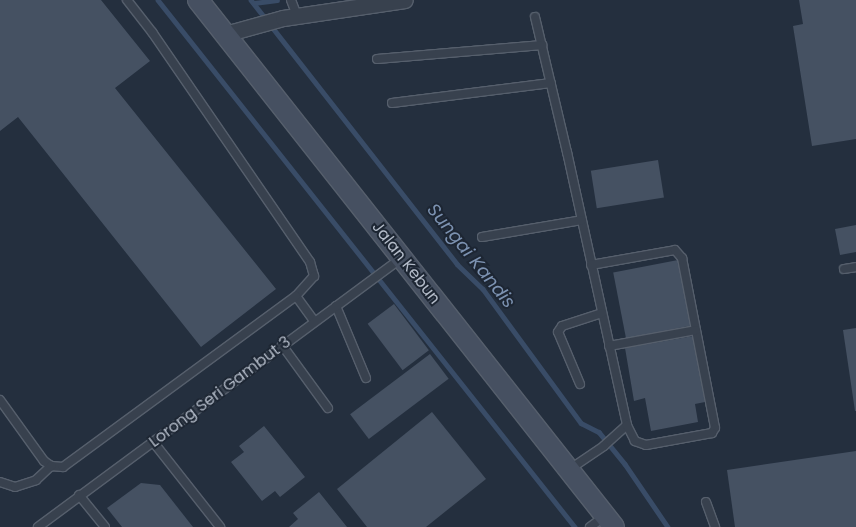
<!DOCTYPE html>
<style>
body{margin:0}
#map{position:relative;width:856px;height:527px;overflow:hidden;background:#242f3e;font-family:Poppins,sans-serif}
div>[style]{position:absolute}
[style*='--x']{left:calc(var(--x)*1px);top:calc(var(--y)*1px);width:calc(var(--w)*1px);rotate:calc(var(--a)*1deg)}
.stream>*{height:4.5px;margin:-2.25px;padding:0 2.25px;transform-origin:2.25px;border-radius:2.25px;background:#394c67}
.building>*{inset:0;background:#455162;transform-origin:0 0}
.roads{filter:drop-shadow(1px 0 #565f6c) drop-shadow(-1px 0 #565f6c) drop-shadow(0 1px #565f6c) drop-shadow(0 -1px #565f6c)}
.lane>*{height:8px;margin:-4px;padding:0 4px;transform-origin:4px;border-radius:4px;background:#38414e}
.street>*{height:15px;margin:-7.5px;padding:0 7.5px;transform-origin:7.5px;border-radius:7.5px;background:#38414e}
.secondary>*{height:20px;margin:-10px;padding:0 10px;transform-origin:10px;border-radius:10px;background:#465061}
span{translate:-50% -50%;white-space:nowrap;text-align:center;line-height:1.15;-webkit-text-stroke:4px #1d2633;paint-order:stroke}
.street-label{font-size:16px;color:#b4bcc9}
.water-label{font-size:18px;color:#7c92b1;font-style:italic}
</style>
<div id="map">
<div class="stream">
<i style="--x:158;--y:0;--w:672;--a:51.65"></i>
<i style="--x:251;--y:0;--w:335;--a:52"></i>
<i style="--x:457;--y:264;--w:36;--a:44"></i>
<i style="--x:483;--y:289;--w:166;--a:53.8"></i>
<i style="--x:581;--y:423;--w:20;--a:27"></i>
<i style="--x:599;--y:432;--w:41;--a:50.9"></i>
<i style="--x:625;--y:464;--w:76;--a:55.7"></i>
<i style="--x:254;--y:3;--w:23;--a:-7"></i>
</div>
<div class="building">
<i style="clip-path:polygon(0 0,101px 0,150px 61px,115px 88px,276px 289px,201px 347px,18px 117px,0 131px)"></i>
<i style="clip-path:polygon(799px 0,856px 0,856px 139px,812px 146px,793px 26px,803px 24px)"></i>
<i style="left:658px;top:160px;width:38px;height:68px;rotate:81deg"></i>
<i style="clip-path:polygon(856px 225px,856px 252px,840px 255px,835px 229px)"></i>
<i style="left:678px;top:260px;width:67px;height:66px;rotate:79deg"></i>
<i style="left:394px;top:304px;width:58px;height:33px;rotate:53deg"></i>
<i style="clip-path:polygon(856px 328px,856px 411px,855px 411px,843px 330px)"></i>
<i style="clip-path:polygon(693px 336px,705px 402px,695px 404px,698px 422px,651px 431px,645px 398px,634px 401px,625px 348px)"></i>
<i style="left:430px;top:354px;width:31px;height:100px;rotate:53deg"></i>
<i style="clip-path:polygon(432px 412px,486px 479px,426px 527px,367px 527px,337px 489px)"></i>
<i style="clip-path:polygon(264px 426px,305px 477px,280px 497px,275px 491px,262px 501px,231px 462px,244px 452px,239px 446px)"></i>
<i style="clip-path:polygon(856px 451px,856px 527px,735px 527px,727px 470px)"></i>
<i style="clip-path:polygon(141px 483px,160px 485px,193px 527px,122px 527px,107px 508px)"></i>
<i style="clip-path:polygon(319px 492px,347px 527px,289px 527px,298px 519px,293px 513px)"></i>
</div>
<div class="roads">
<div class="lane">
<i style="--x:127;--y:0;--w:41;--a:52"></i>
<i style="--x:152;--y:32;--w:279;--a:55.5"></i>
<i style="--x:310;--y:262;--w:15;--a:74"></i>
<i style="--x:314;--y:276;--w:27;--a:132"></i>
<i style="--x:296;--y:296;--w:31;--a:54"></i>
<i style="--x:291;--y:0;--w:17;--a:69"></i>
<i style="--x:535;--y:17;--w:139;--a:76.7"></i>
<i style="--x:567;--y:152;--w:280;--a:77.6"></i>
<i style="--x:627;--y:425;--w:31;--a:138"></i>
<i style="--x:604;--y:446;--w:41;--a:145.9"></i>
<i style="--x:377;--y:59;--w:166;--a:-4.8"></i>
<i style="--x:392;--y:103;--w:160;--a:-7.2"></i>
<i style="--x:482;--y:237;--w:101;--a:-9.6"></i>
<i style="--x:591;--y:265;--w:85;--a:-10.1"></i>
<i style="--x:675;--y:250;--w:11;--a:49"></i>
<i style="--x:682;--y:258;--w:173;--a:79"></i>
<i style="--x:715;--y:428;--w:6;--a:121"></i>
<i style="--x:712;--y:433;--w:67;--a:169.7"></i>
<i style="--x:646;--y:445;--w:12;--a:-160"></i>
<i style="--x:635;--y:441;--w:18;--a:-117"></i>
<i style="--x:844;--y:269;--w:12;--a:-9"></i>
<i style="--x:336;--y:306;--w:78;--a:67.4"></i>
<i style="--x:282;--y:345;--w:78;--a:53.9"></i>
<i style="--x:609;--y:346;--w:88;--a:-10.4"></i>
<i style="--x:580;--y:384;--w:56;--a:-112.9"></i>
<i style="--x:558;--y:332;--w:7;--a:-56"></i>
<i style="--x:562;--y:326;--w:42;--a:-18"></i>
<i style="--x:0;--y:400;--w:75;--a:54.2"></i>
<i style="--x:44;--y:461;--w:9;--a:36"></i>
<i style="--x:51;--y:466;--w:12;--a:5"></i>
<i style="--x:63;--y:467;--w:289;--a:-36.3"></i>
<i style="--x:154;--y:443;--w:107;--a:51.8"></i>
<i style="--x:0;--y:482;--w:16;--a:18"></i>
<i style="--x:15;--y:487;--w:22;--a:-18"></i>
<i style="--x:36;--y:480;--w:21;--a:-43"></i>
<i style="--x:79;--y:495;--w:41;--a:50.9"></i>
<i style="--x:706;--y:502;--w:27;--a:70"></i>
<i style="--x:38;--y:527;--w:453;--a:-36.5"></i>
<i style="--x:590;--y:527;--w:19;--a:-36"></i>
</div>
<div class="street">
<i style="--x:225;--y:34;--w:60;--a:-15.4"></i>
<i style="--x:283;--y:18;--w:123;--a:-8.4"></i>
</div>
<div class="secondary">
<i style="--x:198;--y:0;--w:671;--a:51.71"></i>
</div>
</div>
<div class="street-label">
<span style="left:406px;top:263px;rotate:52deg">Jalan Kebun</span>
<span style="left:220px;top:392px;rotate:-37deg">Lorong Seri Gambut 3</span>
</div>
<div class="water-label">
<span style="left:471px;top:256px;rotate:51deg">Sungai Kandis</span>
</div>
</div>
